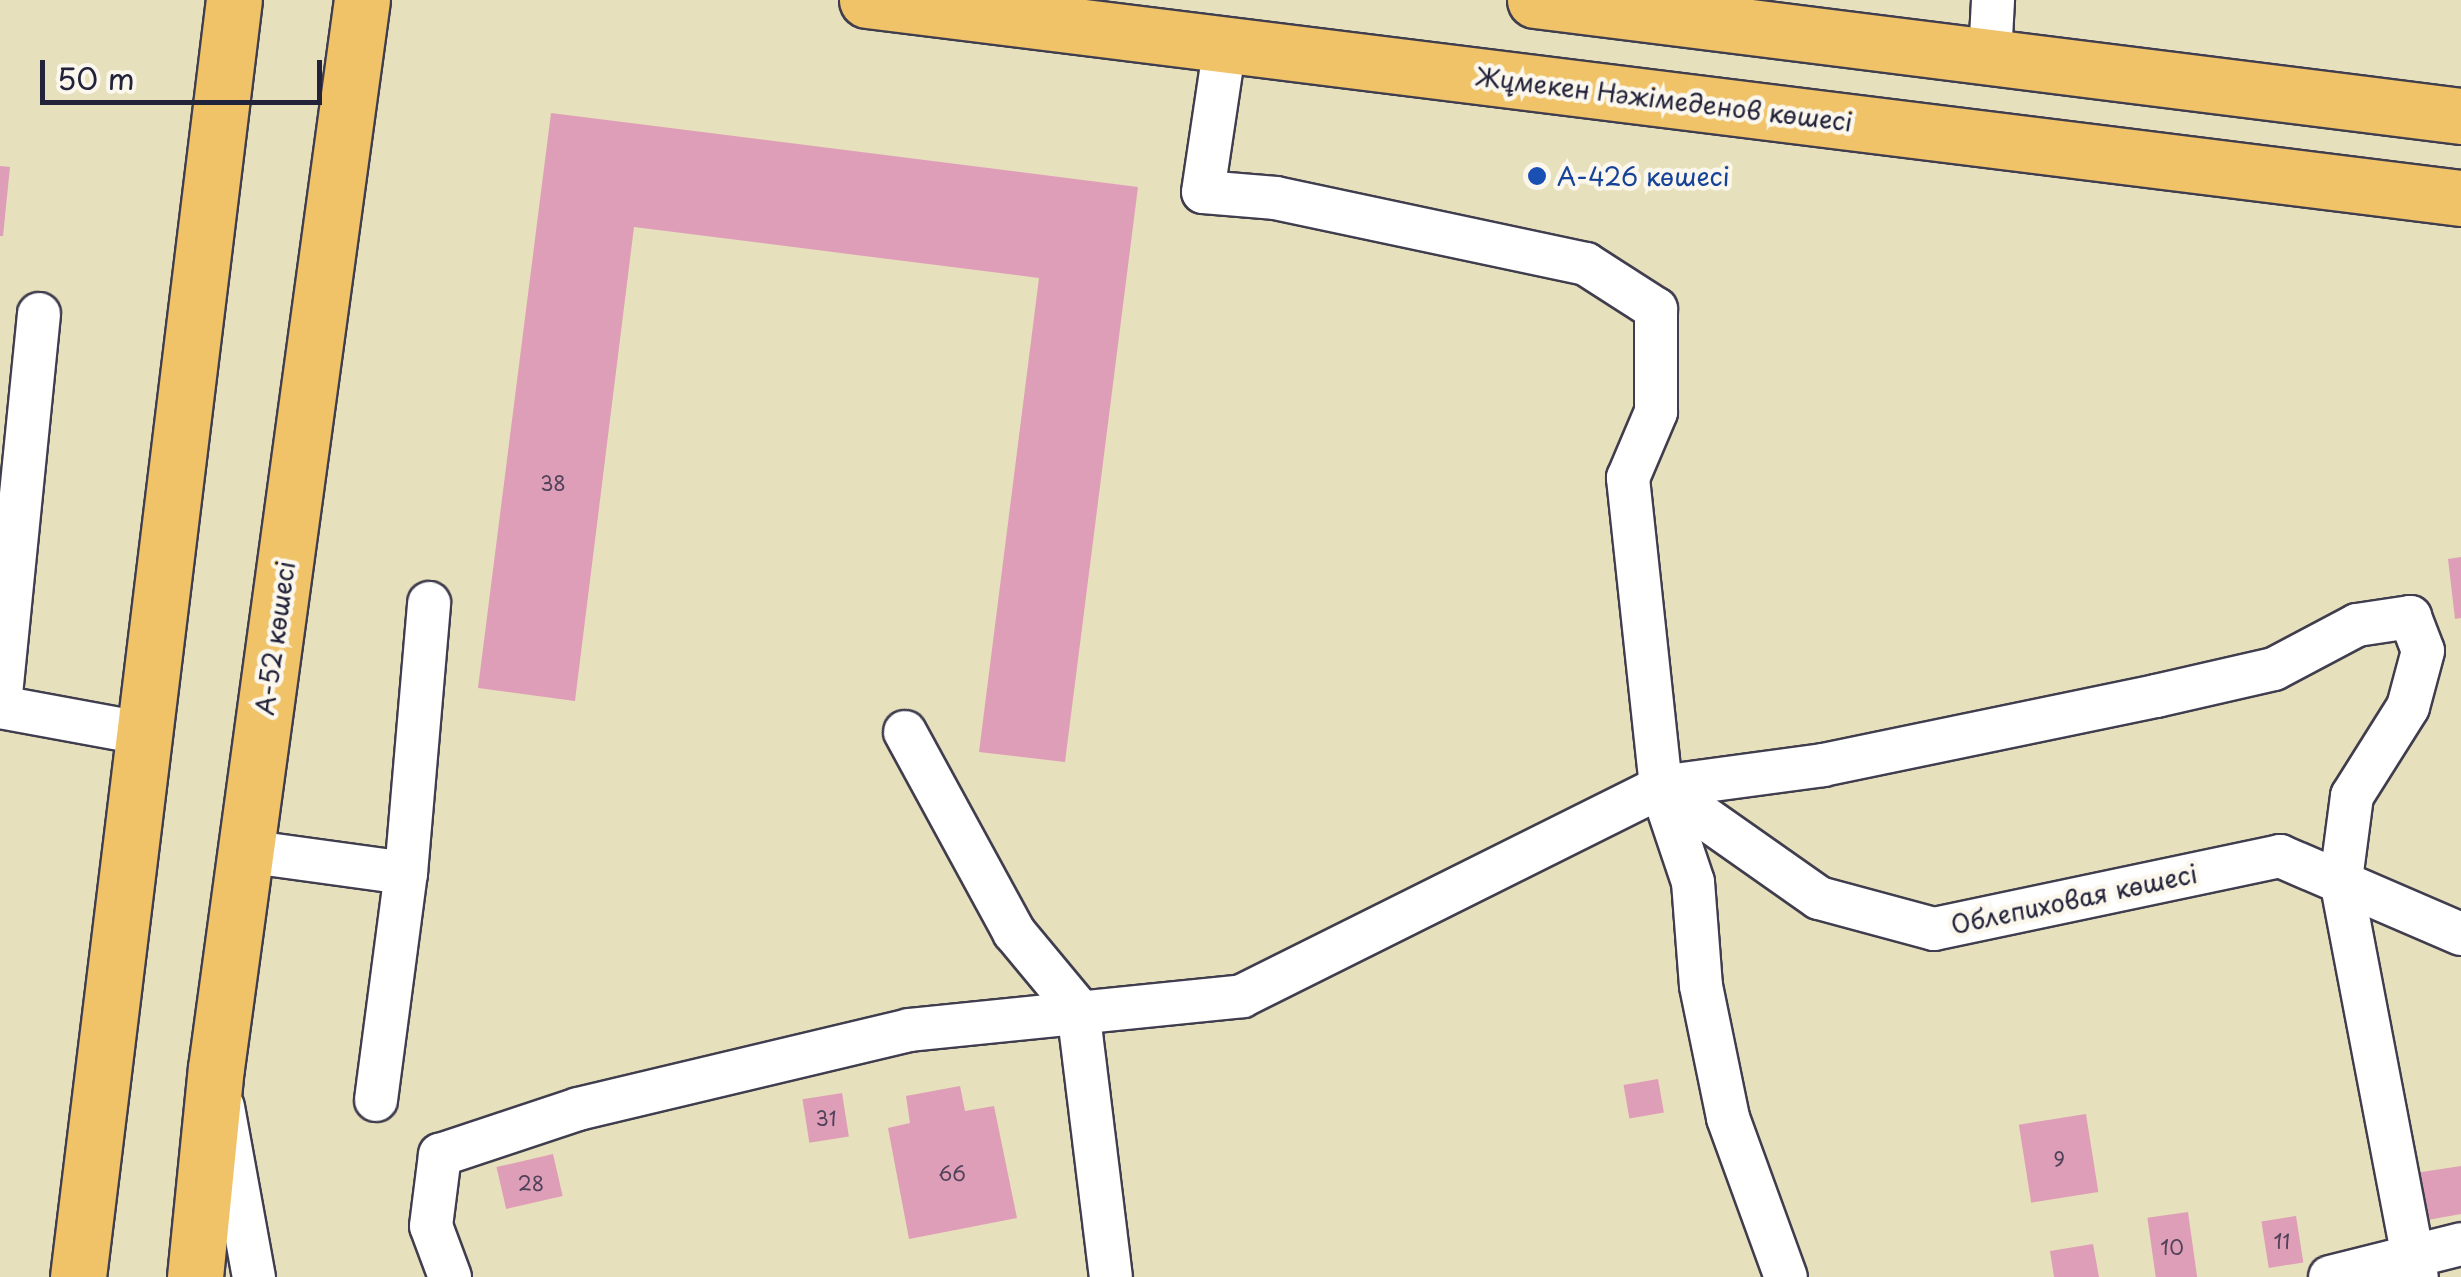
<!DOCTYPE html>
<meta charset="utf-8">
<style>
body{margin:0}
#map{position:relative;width:2461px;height:1277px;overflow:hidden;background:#e7e0bc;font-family:"Playpen Sans",sans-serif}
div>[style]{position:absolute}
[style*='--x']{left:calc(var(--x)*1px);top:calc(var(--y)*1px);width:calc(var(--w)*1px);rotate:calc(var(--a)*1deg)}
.building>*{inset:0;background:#de9eb7;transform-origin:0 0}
.roads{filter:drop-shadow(2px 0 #403e4e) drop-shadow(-2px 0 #403e4e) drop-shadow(0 2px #403e4e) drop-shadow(0 -2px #403e4e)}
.minor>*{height:42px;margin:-21px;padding:0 21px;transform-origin:21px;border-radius:21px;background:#fff}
.major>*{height:55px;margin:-27.5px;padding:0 27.5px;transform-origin:27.5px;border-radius:27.5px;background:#f0c369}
.dots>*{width:28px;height:28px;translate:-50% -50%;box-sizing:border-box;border:5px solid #fbf7ec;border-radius:50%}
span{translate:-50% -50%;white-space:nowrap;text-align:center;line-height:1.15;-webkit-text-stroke:9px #fbf7ec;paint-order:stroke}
.number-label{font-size:20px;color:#51415a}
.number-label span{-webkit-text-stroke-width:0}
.street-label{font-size:25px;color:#22223b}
.transit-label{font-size:25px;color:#164399}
.left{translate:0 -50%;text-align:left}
.scale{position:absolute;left:40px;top:60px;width:282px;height:45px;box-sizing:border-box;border:5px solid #22223b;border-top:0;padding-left:12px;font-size:30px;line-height:35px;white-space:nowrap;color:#22223b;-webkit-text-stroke:8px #fbf7ec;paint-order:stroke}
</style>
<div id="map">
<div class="building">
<i style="clip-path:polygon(551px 113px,1138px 187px,1065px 762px,979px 752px,1039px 278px,634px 227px,575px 701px,478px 688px)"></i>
<i style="clip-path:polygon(0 166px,10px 167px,3px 236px,0 236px)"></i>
<i style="clip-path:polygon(2461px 557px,2461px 618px,2455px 619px,2448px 559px)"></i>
<i style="left:1658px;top:1079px;width:34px;height:35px;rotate:80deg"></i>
<i style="clip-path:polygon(960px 1086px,965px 1111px,994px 1106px,1017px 1218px,909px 1239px,888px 1128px,910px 1123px,906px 1096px)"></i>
<i style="left:842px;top:1093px;width:44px;height:40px;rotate:81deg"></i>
<i style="left:2086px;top:1114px;width:79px;height:68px;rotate:81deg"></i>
<i style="left:553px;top:1154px;width:43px;height:58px;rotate:77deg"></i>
<i style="clip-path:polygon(2461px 1166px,2461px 1214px,2422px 1221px,2415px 1173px)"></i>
<i style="left:2188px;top:1212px;width:66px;height:41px;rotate:82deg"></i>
<i style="left:2296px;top:1216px;width:47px;height:35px;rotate:81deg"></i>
<i style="clip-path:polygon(2093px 1244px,2099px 1277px,2054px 1277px,2050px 1251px)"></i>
</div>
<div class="roads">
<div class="minor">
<i style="--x:1990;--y:56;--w:56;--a:-86.9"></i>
<i style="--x:39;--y:314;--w:395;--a:95.7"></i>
<i style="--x:0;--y:707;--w:144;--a:10.4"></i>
<i style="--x:905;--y:732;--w:228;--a:61.4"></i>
<i style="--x:1014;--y:932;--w:100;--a:50.3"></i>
<i style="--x:1078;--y:1009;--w:270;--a:83"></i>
<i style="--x:1661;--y:787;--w:163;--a:-7.7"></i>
<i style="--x:1823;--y:765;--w:340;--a:-11.7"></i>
<i style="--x:2156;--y:696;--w:121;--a:-12.9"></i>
<i style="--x:2274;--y:669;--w:94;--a:-27.9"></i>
<i style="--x:2357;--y:625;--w:54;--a:-8.6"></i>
<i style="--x:2410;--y:617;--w:36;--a:69"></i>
<i style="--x:2423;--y:651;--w:58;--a:105"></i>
<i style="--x:2408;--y:707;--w:105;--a:122.2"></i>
<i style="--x:2352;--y:796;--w:85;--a:97.5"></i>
<i style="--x:2341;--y:880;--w:404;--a:79.2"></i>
<i style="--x:1661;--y:787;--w:193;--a:35.1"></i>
<i style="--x:1819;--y:898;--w:119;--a:15.1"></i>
<i style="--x:1934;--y:929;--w:354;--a:-11.9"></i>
<i style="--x:2280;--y:856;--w:197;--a:23.3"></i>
<i style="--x:1661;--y:787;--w:100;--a:71.4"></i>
<i style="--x:1693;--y:882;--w:104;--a:85.6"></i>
<i style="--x:1701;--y:986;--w:135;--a:78.4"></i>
<i style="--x:1728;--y:1118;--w:169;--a:70"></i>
<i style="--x:245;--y:851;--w:162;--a:7.8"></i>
<i style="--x:406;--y:873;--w:271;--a:-85.1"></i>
<i style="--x:376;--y:1100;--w:229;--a:-82.5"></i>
<i style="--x:223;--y:1107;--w:173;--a:79.7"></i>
<i style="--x:450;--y:1277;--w:54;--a:-110.4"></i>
<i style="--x:431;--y:1226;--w:72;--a:-82.8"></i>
<i style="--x:440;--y:1155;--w:145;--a:-18.4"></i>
<i style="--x:578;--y:1109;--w:340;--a:-13.4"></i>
<i style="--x:909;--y:1030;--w:335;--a:-5.8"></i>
<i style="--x:1242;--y:996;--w:468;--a:-26.5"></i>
<i style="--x:1661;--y:787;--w:311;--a:-96.1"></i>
<i style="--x:1628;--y:478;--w:72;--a:-67"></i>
<i style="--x:1656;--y:412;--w:103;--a:-90"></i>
<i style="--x:1656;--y:309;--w:83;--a:-147.3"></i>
<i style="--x:1586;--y:264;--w:317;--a:-168"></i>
<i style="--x:1276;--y:198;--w:73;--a:-175.3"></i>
<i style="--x:1203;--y:192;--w:150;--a:-81.5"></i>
<i style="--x:2330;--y:1277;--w:135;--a:-14.1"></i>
</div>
<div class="major">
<i style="--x:867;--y:0;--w:1606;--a:7.08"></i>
<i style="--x:1535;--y:0;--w:933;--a:7.14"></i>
<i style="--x:78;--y:1277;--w:1286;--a:-83.04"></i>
<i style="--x:195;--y:1277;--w:210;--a:-84.3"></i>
<i style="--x:216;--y:1068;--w:1078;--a:-82.22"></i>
</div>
</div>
<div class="dots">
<i style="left:1537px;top:176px;background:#1a4fb4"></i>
</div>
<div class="number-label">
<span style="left:553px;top:483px">38</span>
<span style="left:826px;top:1118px">31</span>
<span style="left:2059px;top:1159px">9</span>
<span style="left:952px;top:1173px">66</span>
<span style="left:531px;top:1183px">28</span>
<span style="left:2282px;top:1241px">11</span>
<span style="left:2172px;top:1247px">10</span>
</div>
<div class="street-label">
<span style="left:1664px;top:99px;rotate:7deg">Жұмекен Нәжімеденов көшесі</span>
<span style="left:275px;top:638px;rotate:-82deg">А-52 көшесі</span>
<span style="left:2074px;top:899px;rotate:-12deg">Облепиховая көшесі</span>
</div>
<div class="transit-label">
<span class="left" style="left:1557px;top:176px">А-426 көшесі</span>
</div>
<div class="scale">50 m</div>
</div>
